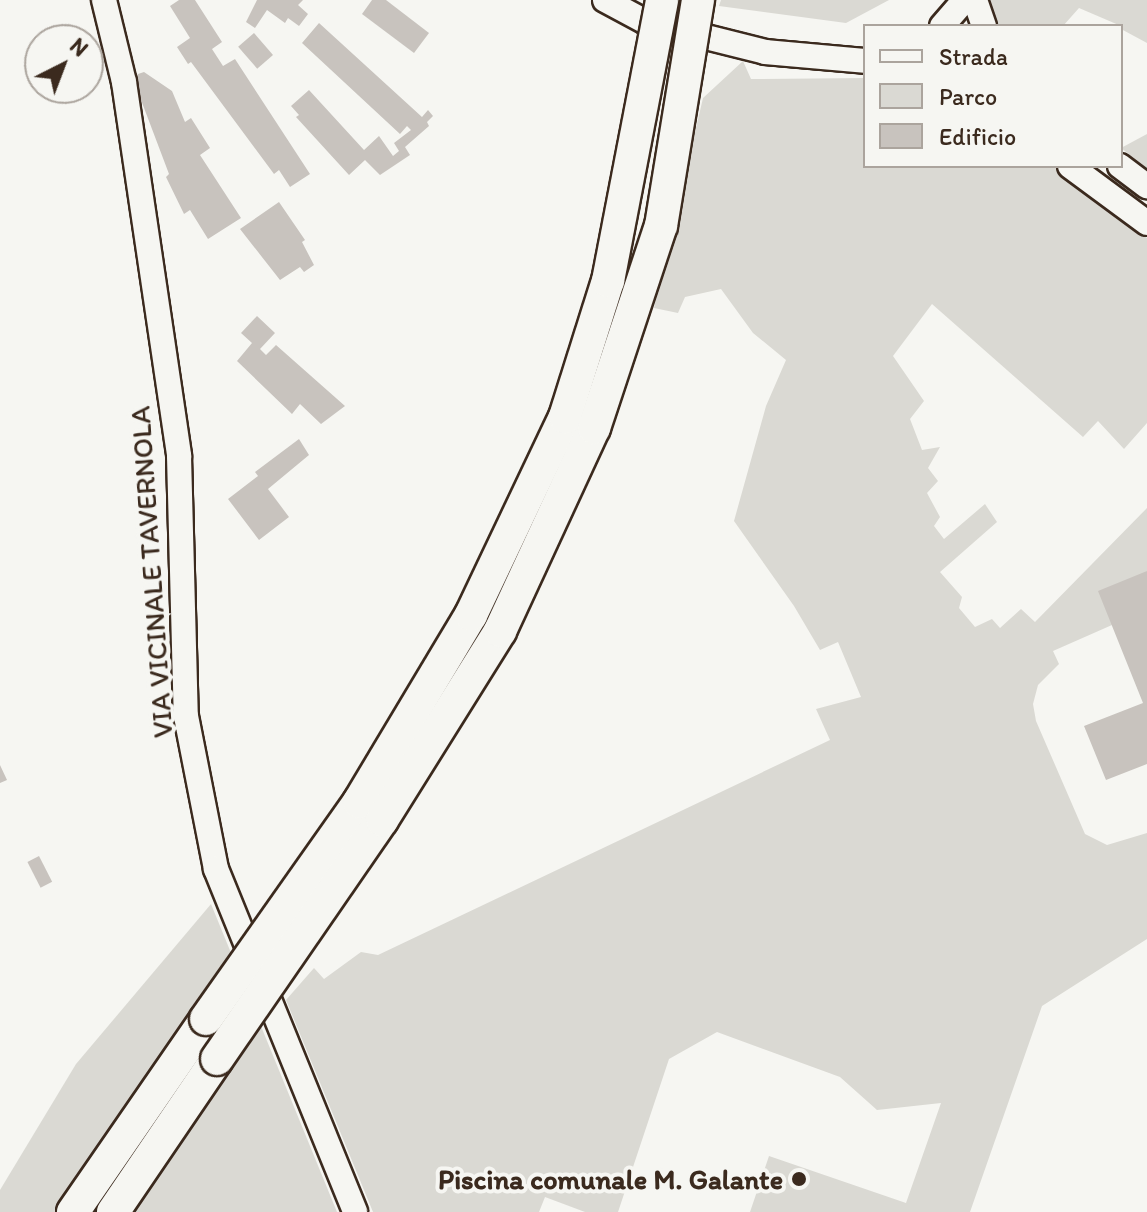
<!DOCTYPE html>
<style>
body{margin:0}
#map{position:relative;width:1147px;height:1212px;overflow:hidden;background:#f6f6f2;font-family:Itim,sans-serif}
div>[style]{position:absolute}
[style*='--x']{left:calc(var(--x)*1px);top:calc(var(--y)*1px);width:calc(var(--w)*1px);rotate:calc(var(--a)*1deg)}
.green>*{inset:0;background:#dad9d3}
.building>*{inset:0;background:#c8c3be;transform-origin:0 0}
.roads{filter:drop-shadow(2px 0 #3b2a1e) drop-shadow(-2px 0 #3b2a1e) drop-shadow(0 2px #3b2a1e) drop-shadow(0 -2px #3b2a1e)}
.secondary>*{height:24px;margin:-12px;padding:0 12px;transform-origin:12px;border-radius:12px;background:#f6f6f2}
.highway>*{height:32px;margin:-16px;padding:0 16px;transform-origin:16px;border-radius:16px;background:#f6f6f2}
.bridges{filter:drop-shadow(2px 0 #3b2a1e) drop-shadow(-2px 0 #3b2a1e) drop-shadow(0 2px #3b2a1e) drop-shadow(0 -2px #3b2a1e)}
.highway-bridge>*{height:32px;margin:-16px;padding:0 16px;transform-origin:16px;border-radius:16px;background:#f6f6f2}
.dots>*{width:22px;height:22px;translate:-50% -50%;box-sizing:border-box;border:4px solid #f6f6f2;border-radius:50%}
span{translate:-50% -50%;white-space:nowrap;text-align:center;line-height:1.15;-webkit-text-stroke:8px #f6f6f2;paint-order:stroke}
.street-label{font-size:28px;color:#3b2a1e}
.poi-label{font-size:28px;color:#3b2a1e;font-weight:700}
.right{translate:-100% -50%;text-align:right}
.legend{position:absolute;left:863px;top:24px;width:260px;height:144px;box-sizing:border-box;background:#f6f6f2;border:2px solid #aba49d;margin:0;padding:10px 14px;list-style:none;font-size:24px;color:#3b2a1e}
.legend li{display:flex;align-items:center;gap:16px;height:40px}
.legend b{width:40px;border:2px solid #aba49d}
.north{position:absolute;left:24px;top:24px;width:80px;height:80px;box-sizing:border-box;background:#f6f6f2;border:2px solid #aba49d;border-radius:50%;rotate:42deg;font-size:22px;font-weight:700;line-height:32px;text-align:center;color:#3b2a1e}
.north::after{content:'';display:block;margin:auto;width:28px;height:36px;background:#3b2a1e;clip-path:polygon(50% 0,100% 100%,50% 72%,0 100%)}
</style>
<div id="map">
<div class="green">
<i style="clip-path:polygon(721px 0,889px 0,846px 23px,719px 6px)"></i>
<i style="clip-path:polygon(989px 0,1147px 0,1147px 43px,1121px 29px,1121px 26px,1079px 8px,1063px 26px,998px 26px)"></i>
<i style="clip-path:polygon(743px 61px,751px 79px,865px 78px,865px 166px,1053px 166px,1077px 180px,1147px 238px,1147px 423px,1124px 449px,1098px 421px,1083px 437px,932px 304px,893px 356px,924px 401px,910px 419px,922px 450px,940px 447px,928px 468px,938px 481px,927px 493px,940px 517px,934px 526px,944px 539px,985px 504px,997px 522px,940px 572px,962px 597px,959px 608px,975px 627px,992px 619px,1000px 628px,1021px 609px,1035px 622px,1147px 508px,1147px 571px,1112px 625px,1053px 651px,1059px 664px,1038px 685px,1033px 704px,1036px 721px,1085px 834px,1107px 845px,1147px 833px,1147px 939px,1042px 1006px,970px 1212px,750px 1212px,769px 1156px,906px 1203px,941px 1103px,877px 1110px,840px 1077px,717px 1032px,669px 1059px,618px 1212px,585px 1212px,545px 1197px,539px 1212px,373px 1212px,286px 1000px,314px 968px,324px 979px,361px 952px,378px 955px,830px 740px,816px 709px,861px 697px,838px 642px,820px 650px,794px 606px,734px 521px,766px 406px,786px 360px,753px 333px,721px 289px,685px 297px,678px 313px,654px 308px,703px 98px)"></i>
<i style="clip-path:polygon(1147px 134px,1147px 168px,1121px 148px)"></i>
<i style="clip-path:polygon(211px 904px,337px 1212px,0 1212px,0 1190px,76px 1064px)"></i>
</div>
<div class="building">
<i style="clip-path:polygon(179px 0,195px 0,222px 42px,212px 49px,223px 66px,235px 59px,310px 174px,290px 187px,279px 170px,274px 174px,191px 62px,188px 64px,177px 47px,190px 38px,170px 6px)"></i>
<i style="clip-path:polygon(257px 0,303px 0,298px 5px,308px 14px,299px 26px,288px 18px,285px 23px,267px 10px,255px 28px,246px 22px)"></i>
<i style="clip-path:polygon(372px 0,386px 0,429px 33px,414px 53px,362px 14px)"></i>
<i style="clip-path:polygon(319px 23px,422px 117px,428px 110px,433px 116px,427px 122px,429px 126px,405px 147px,410px 155px,380px 175px,365px 160px,349px 175px,296px 117px,299px 115px,291px 106px,309px 90px,364px 150px,379px 136px,393px 156px,399px 151px,394px 143px,411px 130px,407px 126px,400px 134px,302px 43px)"></i>
<i style="left:254px;top:33px;width:29px;height:21px;rotate:49deg"></i>
<i style="clip-path:polygon(144px 72px,172px 91px,185px 122px,191px 118px,210px 148px,200px 155px,241px 218px,208px 239px,190px 210px,184px 214px,166px 177px,169px 174px,138px 92px,138px 74px)"></i>
<i style="clip-path:polygon(279px 202px,305px 240px,302px 242px,314px 265px,304px 272px,300px 267px,280px 280px,240px 229px)"></i>
<i style="clip-path:polygon(257px 316px,275px 333px,260px 349px,266px 355px,276px 345px,345px 406px,321px 424px,300px 404px,292px 414px,237px 361px,252px 343px,241px 333px)"></i>
<i style="clip-path:polygon(299px 439px,309px 455px,268px 489px,289px 517px,259px 540px,228px 499px,258px 476px,255px 472px)"></i>
<i style="clip-path:polygon(1147px 571px,1147px 764px,1106px 780px,1084px 726px,1143px 703px,1098px 591px)"></i>
<i style="clip-path:polygon(0 765px,7px 780px,0 783px)"></i>
<i style="left:39px;top:856px;width:29px;height:13px;rotate:63deg"></i>
</div>
<div class="roads">
<div class="secondary">
<i style="--x:104;--y:0;--w:84;--a:76.3"></i>
<i style="--x:124;--y:82;--w:378;--a:81.6"></i>
<i style="--x:179;--y:456;--w:260;--a:88.5"></i>
<i style="--x:186;--y:716;--w:156;--a:78.9"></i>
<i style="--x:216;--y:869;--w:370;--a:67.9"></i>
<i style="--x:605;--y:0;--w:47;--a:28.2"></i>
<i style="--x:646;--y:22;--w:123;--a:14.1"></i>
<i style="--x:765;--y:52;--w:100;--a:5.1"></i>
<i style="--x:975;--y:0;--w:28;--a:71"></i>
<i style="--x:942;--y:26;--w:35;--a:-49"></i>
<i style="--x:1070;--y:166;--w:96;--a:36.5"></i>
<i style="--x:1120;--y:166;--w:34;--a:37"></i>
</div>
<div class="highway">
<i style="--x:73;--y:1212;--w:234;--a:-55.4"></i>
<i style="--x:113;--y:1212;--w:185;--a:-55.8"></i>
</div>
</div>
<div class="bridges">
<div class="highway-bridge">
<i style="--x:206;--y:1019;--w:266;--a:-54.8"></i>
<i style="--x:359;--y:802;--w:218;--a:-59.1"></i>
<i style="--x:471;--y:615;--w:219;--a:-64.6"></i>
<i style="--x:565;--y:417;--w:143;--a:-72.5"></i>
<i style="--x:608;--y:281;--w:286;--a:-79.1"></i>
<i style="--x:217;--y:1059;--w:290;--a:-55.4"></i>
<i style="--x:382;--y:820;--w:223;--a:-58"></i>
<i style="--x:500;--y:631;--w:224;--a:-65.2"></i>
<i style="--x:594;--y:428;--w:213;--a:-71.7"></i>
<i style="--x:661;--y:226;--w:229;--a:-80.7"></i>
</div>
</div>
<div class="dots">
<i style="left:799px;top:1179px;background:#3b2a1e"></i>
</div>
<div class="street-label">
<span style="left:151px;top:572px;rotate:-94deg">VIA VICINALE TAVERNOLA</span>
</div>
<div class="poi-label">
<span class="right" style="left:783px;top:1179px">Piscina comunale M. Galante</span>
</div>
<ul class="legend">
<li><b style="height:10px;background:#f6f6f2"></b>Strada</li>
<li><b style="height:22px;background:#dad9d3"></b>Parco</li>
<li><b style="height:22px;background:#c8c3be"></b>Edificio</li>
</ul>
<div class="north">N</div>
</div>
